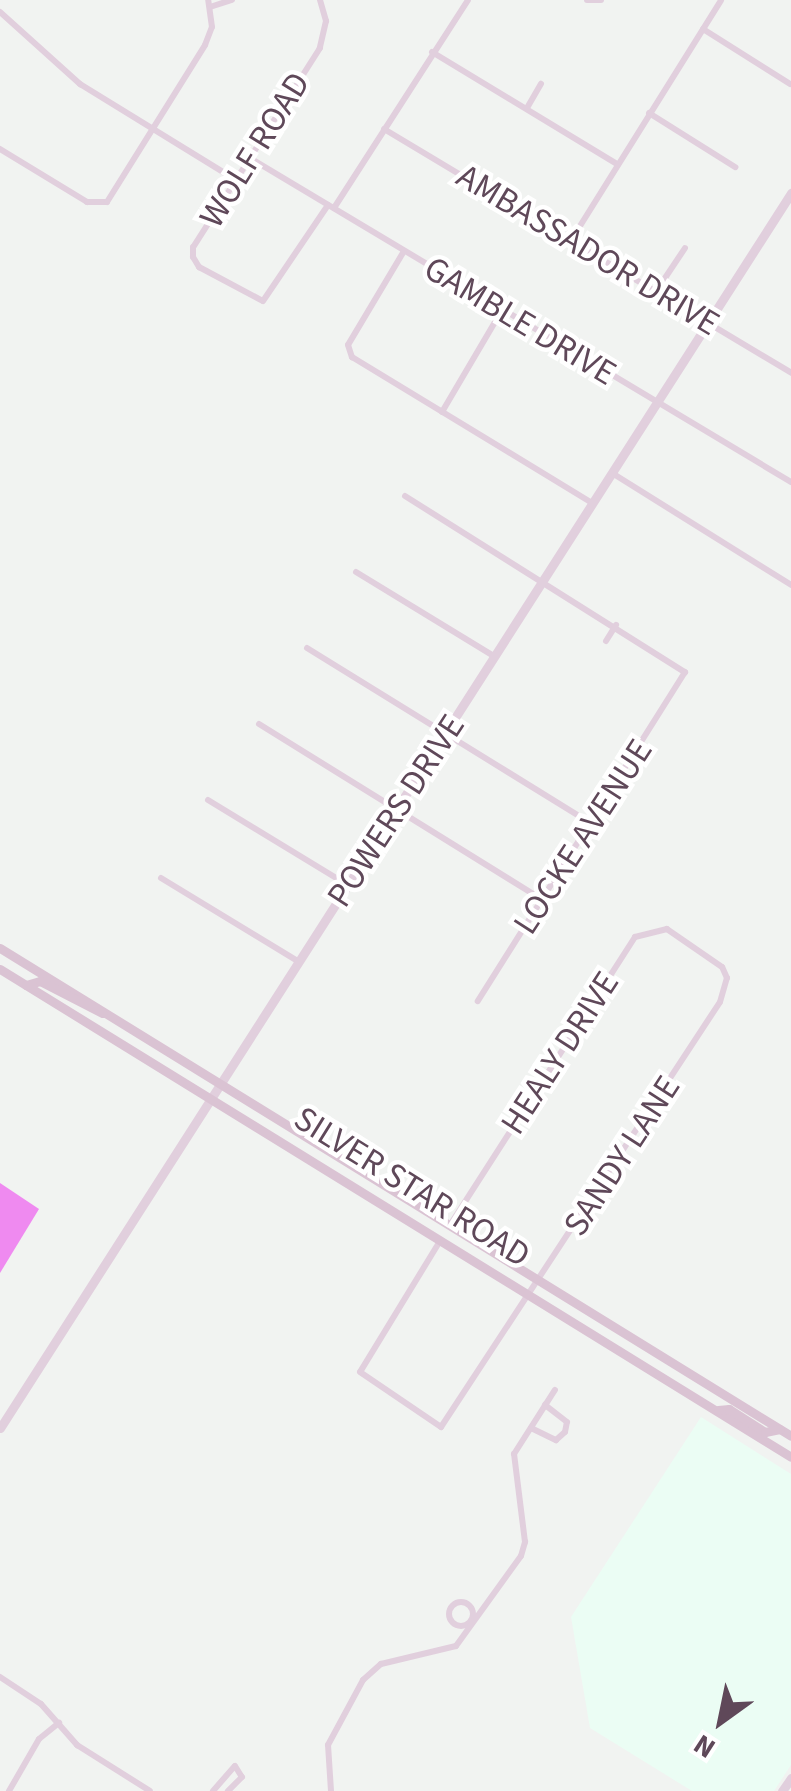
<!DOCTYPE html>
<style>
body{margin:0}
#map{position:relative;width:791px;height:1791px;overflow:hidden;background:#f1f3f1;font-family:"Source Sans 3",sans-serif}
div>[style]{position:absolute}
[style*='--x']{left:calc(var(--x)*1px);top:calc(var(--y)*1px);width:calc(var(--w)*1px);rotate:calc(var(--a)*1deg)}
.commercial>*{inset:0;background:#ebfdf4}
.water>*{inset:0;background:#ef8af0}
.minor>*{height:6px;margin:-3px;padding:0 3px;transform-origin:3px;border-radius:3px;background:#e1cfdd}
.minor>.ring{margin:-3px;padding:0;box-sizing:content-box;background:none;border:6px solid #e1cfdd;border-radius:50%}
.tertiary>*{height:9px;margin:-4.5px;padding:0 4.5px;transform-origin:4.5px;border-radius:4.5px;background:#e1cfdd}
.secondary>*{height:9px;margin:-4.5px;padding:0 4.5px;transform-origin:4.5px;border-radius:4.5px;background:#dac3d3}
span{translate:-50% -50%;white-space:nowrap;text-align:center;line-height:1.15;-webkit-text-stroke:9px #fff;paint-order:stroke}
.street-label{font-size:35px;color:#5f4859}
.north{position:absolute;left:671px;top:1671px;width:100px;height:100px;-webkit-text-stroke:8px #fff;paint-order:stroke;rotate:213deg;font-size:28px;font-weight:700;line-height:40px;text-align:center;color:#5f4859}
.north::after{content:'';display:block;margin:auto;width:35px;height:45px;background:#5f4859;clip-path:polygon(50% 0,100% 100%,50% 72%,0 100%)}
</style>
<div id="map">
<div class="commercial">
<i style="clip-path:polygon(701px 1417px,791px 1474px,791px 1765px,774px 1791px,692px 1791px,590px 1728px,571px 1617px)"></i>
</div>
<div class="water">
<i style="clip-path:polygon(0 1183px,39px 1209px,0 1273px)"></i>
</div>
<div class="minor">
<i style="--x:320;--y:0;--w:22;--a:74"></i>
<i style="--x:326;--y:21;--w:28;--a:103"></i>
<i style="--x:320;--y:48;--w:236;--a:122.5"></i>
<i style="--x:193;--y:247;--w:10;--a:90"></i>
<i style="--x:193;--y:257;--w:12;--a:59"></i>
<i style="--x:199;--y:267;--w:72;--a:28"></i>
<i style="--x:263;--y:301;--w:116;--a:-55.9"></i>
<i style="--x:587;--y:0;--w:14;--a:0"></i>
<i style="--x:210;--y:7;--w:23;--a:-18"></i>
<i style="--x:0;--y:12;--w:108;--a:42"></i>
<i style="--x:80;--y:84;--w:183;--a:31.6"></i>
<i style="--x:703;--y:29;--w:103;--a:32.3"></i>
<i style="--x:432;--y:52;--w:216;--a:31.2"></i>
<i style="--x:527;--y:108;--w:28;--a:-60"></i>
<i style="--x:649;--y:113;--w:102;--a:32.1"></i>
<i style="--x:384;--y:129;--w:475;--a:30.9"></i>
<i style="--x:0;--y:149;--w:102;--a:31.3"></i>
<i style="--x:87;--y:202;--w:20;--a:0"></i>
<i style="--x:107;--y:202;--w:185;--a:-58"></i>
<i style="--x:205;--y:45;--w:19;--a:-69"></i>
<i style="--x:212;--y:27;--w:27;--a:-98"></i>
<i style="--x:250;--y:158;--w:631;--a:30.92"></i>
<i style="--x:334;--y:208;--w:247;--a:-57.2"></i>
<i style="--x:570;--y:242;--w:285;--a:-58"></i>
<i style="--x:404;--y:251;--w:109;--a:120.8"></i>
<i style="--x:348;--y:345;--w:13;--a:72"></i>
<i style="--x:352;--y:357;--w:281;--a:31.3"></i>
<i style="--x:655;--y:293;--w:54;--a:-56.3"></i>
<i style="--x:442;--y:412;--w:118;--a:-59.5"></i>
<i style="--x:612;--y:473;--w:211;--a:32"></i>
<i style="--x:405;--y:496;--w:331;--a:32.2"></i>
<i style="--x:685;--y:672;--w:389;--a:122.2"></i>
<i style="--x:356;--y:572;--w:163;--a:31.4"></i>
<i style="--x:606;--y:641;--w:19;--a:-58"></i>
<i style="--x:307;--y:648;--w:335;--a:31.7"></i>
<i style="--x:259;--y:724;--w:334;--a:31.8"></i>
<i style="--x:208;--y:800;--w:164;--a:31.3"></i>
<i style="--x:161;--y:878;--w:162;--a:31.3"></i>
<i style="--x:440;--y:1241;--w:153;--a:121.4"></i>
<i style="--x:360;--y:1372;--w:98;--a:34.2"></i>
<i style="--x:441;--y:1427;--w:508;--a:-56.72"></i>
<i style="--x:720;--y:1002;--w:25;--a:-74"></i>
<i style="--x:727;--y:978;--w:12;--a:-114"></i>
<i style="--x:722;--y:967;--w:67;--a:-145.4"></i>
<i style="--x:667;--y:929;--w:33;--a:166"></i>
<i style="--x:635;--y:937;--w:341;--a:122.7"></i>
<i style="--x:531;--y:1428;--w:28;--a:26"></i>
<i style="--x:556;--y:1440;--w:12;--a:-42"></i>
<i style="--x:565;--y:1432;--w:10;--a:-79"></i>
<i style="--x:567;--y:1422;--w:28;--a:-142"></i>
<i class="ring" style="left:449px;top:1602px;width:18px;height:18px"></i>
<i style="--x:0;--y:1677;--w:49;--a:33.4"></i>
<i style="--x:41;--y:1704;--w:55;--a:48.7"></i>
<i style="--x:77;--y:1745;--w:86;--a:32.2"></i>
<i style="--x:9;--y:1791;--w:60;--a:-60"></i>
<i style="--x:39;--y:1739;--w:26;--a:-39"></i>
<i style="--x:213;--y:1791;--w:33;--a:-49"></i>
<i style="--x:235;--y:1766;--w:13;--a:58"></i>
<i style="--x:242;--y:1777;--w:20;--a:135"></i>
<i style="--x:331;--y:1791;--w:46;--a:-93.7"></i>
<i style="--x:328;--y:1745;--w:74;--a:-61.7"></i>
<i style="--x:363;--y:1680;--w:24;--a:-42"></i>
<i style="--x:381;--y:1664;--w:77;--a:-13.5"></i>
<i style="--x:456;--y:1646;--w:111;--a:-54.2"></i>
<i style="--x:521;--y:1556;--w:15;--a:-74"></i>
<i style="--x:525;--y:1542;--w:89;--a:-97.1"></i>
<i style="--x:514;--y:1454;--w:76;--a:-57.4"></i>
</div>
<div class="tertiary">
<i style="--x:0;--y:1428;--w:1467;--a:-57.36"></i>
<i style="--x:782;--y:1791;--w:16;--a:-55"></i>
</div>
<div class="secondary">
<i style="--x:0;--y:948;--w:929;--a:31.67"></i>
<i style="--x:0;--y:969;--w:929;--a:31.67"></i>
<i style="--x:26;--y:985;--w:15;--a:-16"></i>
<i style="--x:40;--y:981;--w:70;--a:27.3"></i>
<i style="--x:718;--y:1410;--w:11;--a:-5"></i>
<i style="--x:729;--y:1409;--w:43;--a:32.6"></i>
<i style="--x:765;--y:1432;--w:15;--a:-11"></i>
</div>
<div class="street-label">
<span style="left:255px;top:150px;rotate:-58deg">WOLF ROAD</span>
<span style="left:588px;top:250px;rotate:31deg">AMBASSADOR DRIVE</span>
<span style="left:520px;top:321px;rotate:31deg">GAMBLE DRIVE</span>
<span style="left:396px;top:811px;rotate:-57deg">POWERS DRIVE</span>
<span style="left:583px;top:837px;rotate:-57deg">LOCKE AVENUE</span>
<span style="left:560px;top:1053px;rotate:-57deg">HEALY DRIVE</span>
<span style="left:622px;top:1156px;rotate:-57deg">SANDY LANE</span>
<span style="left:412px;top:1187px;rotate:32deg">SILVER STAR ROAD</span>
</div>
<div class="north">N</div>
</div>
